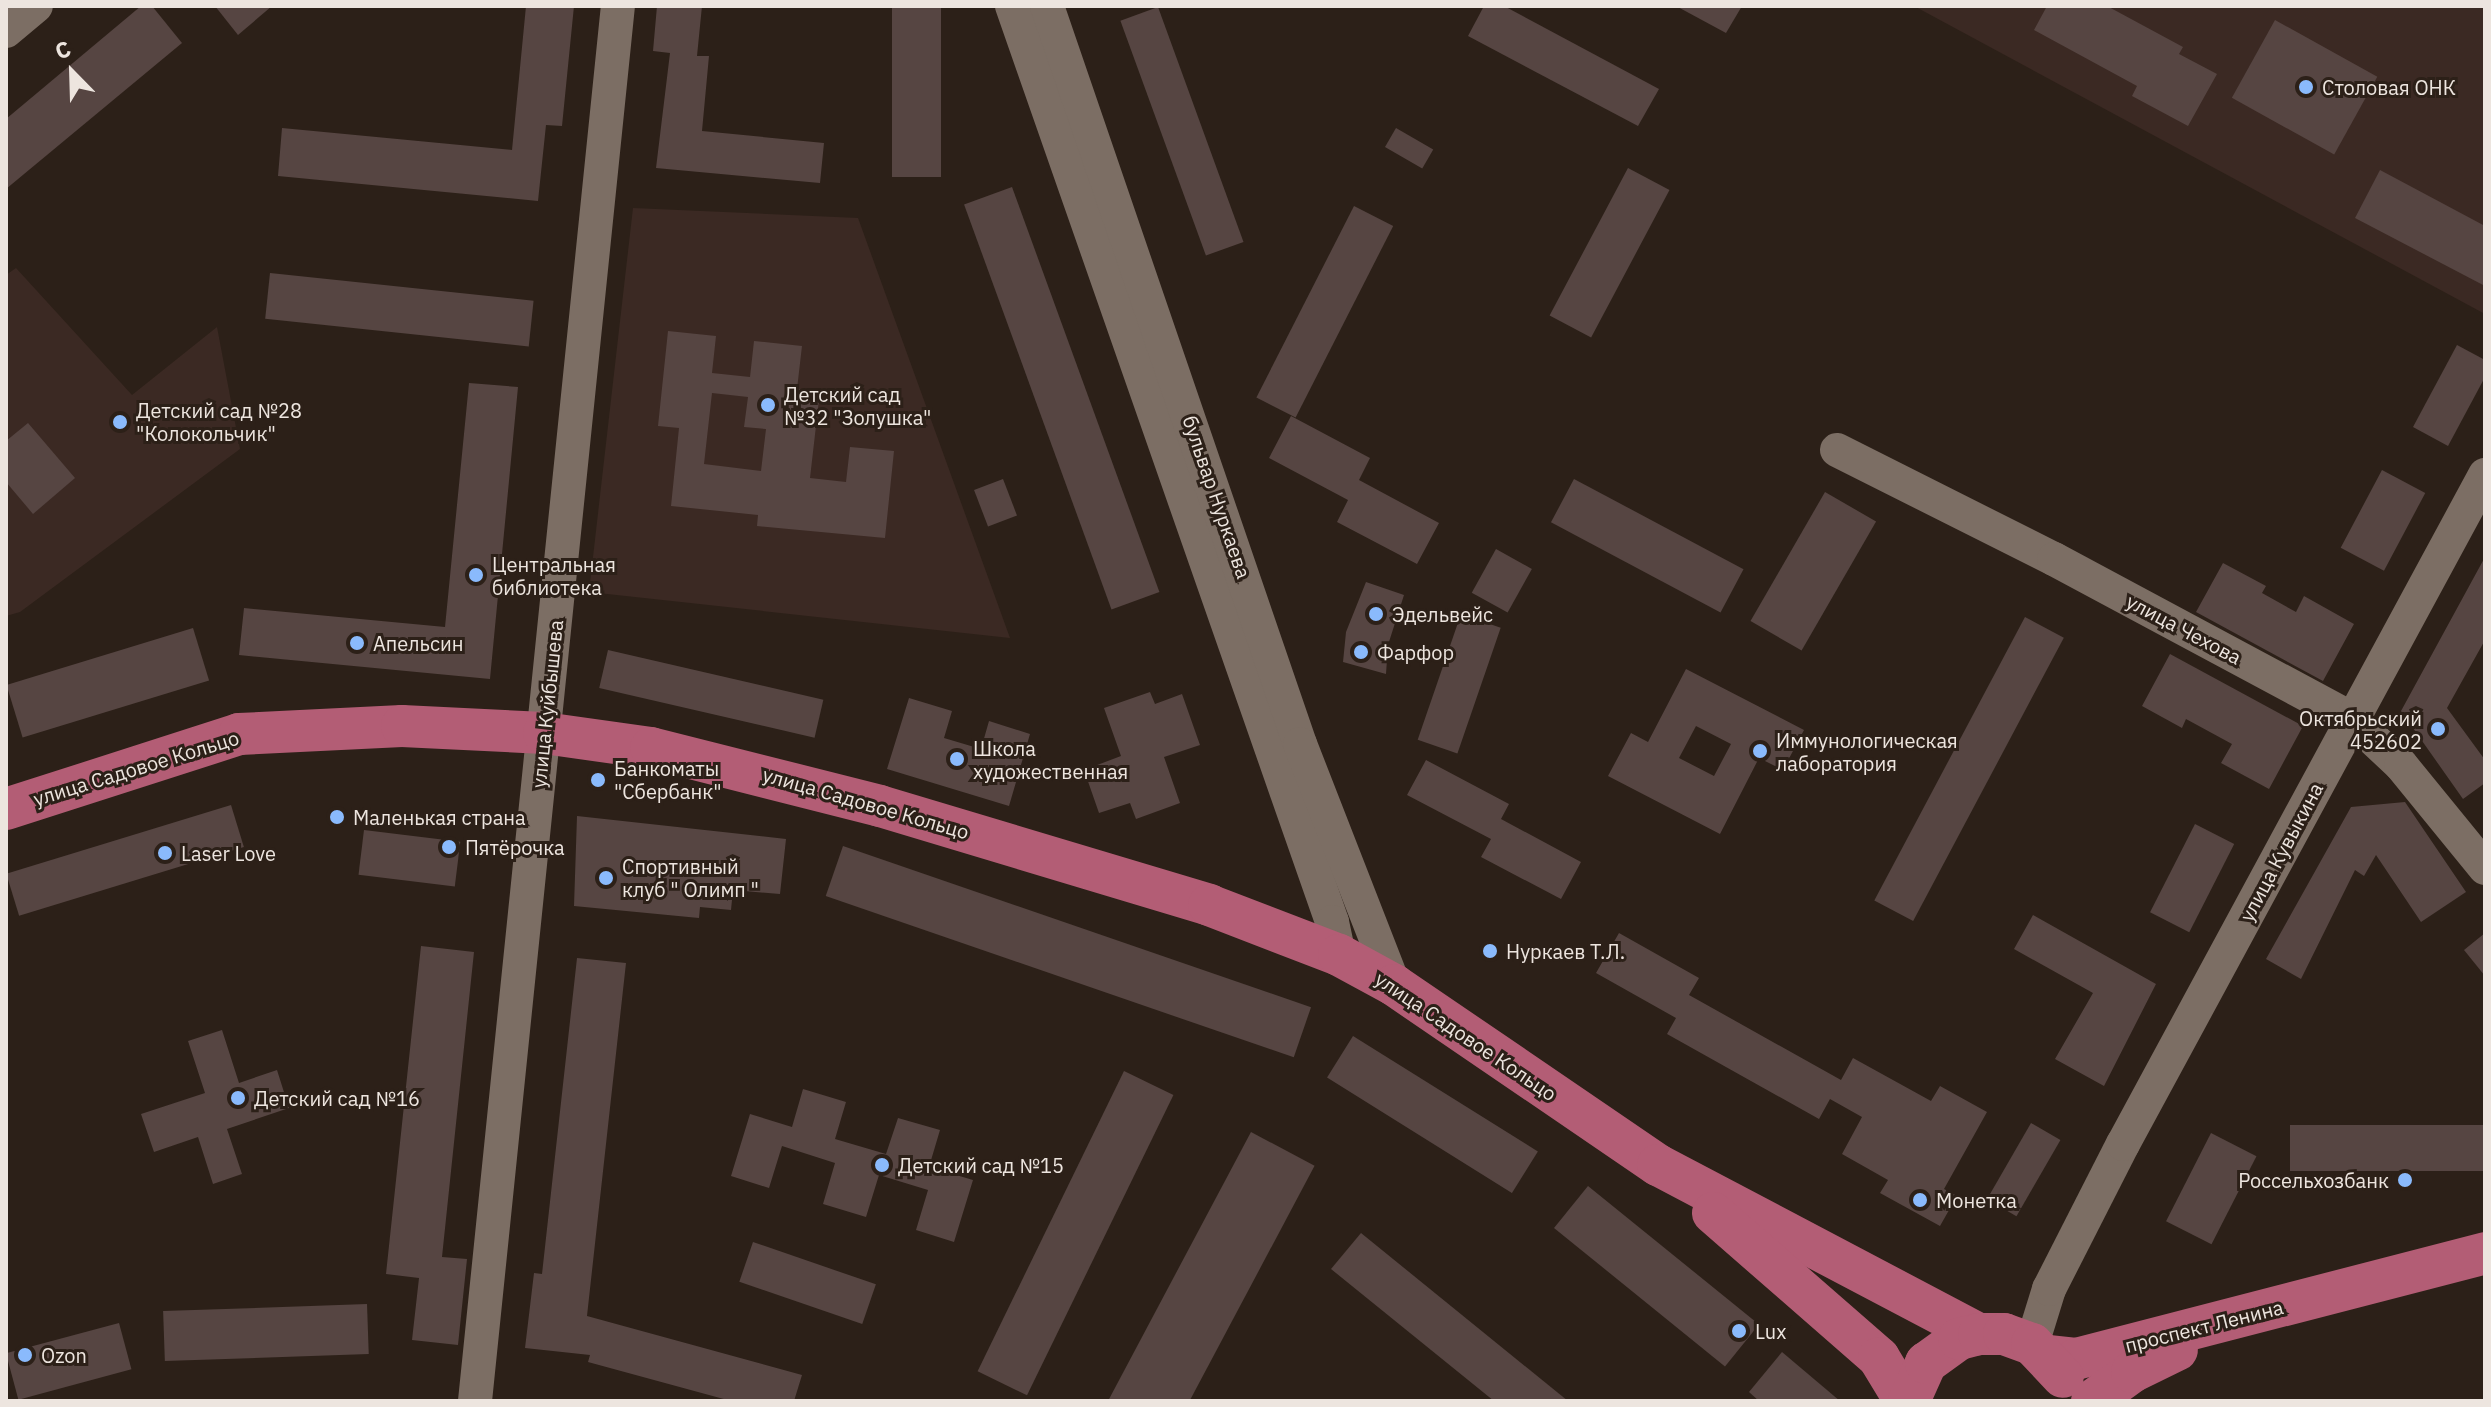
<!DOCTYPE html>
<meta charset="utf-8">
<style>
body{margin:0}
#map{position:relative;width:2491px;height:1407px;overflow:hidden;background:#2c2018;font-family:"IBM Plex Sans",sans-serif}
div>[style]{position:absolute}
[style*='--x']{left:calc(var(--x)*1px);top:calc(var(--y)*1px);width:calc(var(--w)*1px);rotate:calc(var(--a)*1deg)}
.education>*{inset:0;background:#3b2923}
.building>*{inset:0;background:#564542;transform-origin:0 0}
.minor>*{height:34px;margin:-17px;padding:0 17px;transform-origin:17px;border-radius:17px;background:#7c6e64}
.major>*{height:42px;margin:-21px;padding:0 21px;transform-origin:21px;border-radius:21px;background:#b35d75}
.dots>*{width:22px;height:22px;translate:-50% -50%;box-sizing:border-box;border:4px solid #2c2018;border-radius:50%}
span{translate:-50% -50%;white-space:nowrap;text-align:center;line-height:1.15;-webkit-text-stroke:6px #2c2018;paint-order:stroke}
.poi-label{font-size:20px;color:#ede5df}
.left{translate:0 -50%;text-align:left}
.right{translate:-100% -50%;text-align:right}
.street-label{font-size:20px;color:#ede5df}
.frame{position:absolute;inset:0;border:8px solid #ede5df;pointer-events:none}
.north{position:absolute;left:32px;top:32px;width:80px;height:80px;-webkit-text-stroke:6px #2c2018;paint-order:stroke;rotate:337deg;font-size:22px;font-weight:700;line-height:32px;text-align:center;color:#ede5df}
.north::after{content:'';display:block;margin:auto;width:28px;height:36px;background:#ede5df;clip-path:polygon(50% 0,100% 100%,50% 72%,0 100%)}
</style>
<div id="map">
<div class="education">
<i style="clip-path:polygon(1914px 6px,2485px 6px,2485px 314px)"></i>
<i style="clip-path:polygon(633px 208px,858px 218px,1010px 638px,589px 592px)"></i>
<i style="clip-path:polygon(16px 268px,132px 395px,217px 327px,240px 449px,20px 612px,6px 616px,6px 275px)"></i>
</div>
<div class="building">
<i style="clip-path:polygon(141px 6px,152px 6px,182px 43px,6px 189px,6px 119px)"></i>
<i style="clip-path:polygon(215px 6px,272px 6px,238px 35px)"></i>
<i style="clip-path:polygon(526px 6px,574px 6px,562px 126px,546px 125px,538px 201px,278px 176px,282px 128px,512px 150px)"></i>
<i style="clip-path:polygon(657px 6px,702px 6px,697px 56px,709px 56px,702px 131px,824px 143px,820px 183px,656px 168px,670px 53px,653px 51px)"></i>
<i style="left:892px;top:6px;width:49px;height:171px"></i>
<i style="clip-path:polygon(1484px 6px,1504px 6px,1659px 89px,1638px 126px,1468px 36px)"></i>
<i style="clip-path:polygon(1676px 6px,1742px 6px,1726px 33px)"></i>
<i style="clip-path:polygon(2047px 6px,2107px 6px,2183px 47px,2179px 54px,2217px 74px,2188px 126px,2132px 96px,2137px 86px,2034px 30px)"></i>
<i style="left:1158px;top:7px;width:250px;height:40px;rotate:70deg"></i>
<i style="left:2275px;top:20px;width:117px;height:89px;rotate:29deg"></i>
<i style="left:1396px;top:128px;width:43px;height:22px;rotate:30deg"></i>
<i style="left:1628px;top:168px;width:47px;height:167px;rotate:28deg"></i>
<i style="clip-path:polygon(2380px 170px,2485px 226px,2485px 286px,2355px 218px)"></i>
<i style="left:1012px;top:187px;width:431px;height:51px;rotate:70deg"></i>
<i style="left:1354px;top:206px;width:44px;height:215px;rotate:27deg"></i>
<i style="left:270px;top:273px;width:265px;height:46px;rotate:6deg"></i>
<i style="clip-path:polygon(evenodd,668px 331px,716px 336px,712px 373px,750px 377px,754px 341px,802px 346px,797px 389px,820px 391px,810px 478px,846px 482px,850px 447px,894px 451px,885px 538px,757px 526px,758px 515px,671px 506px,679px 428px,658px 426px,668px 331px,712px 393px,748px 397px,744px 427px,766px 429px,761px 471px,704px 464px,712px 393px)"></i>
<i style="clip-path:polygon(2457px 345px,2485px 360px,2485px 377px,2448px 446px,2413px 427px)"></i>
<i style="clip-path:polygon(469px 383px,518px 387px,490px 679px,239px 655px,244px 608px,445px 627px)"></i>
<i style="clip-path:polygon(1291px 416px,1370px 458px,1359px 480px,1439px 523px,1417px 564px,1337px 522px,1348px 500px,1269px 458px)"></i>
<i style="clip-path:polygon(28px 423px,75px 478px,33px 514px,6px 482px,6px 441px)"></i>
<i style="left:2382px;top:470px;width:49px;height:88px;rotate:28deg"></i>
<i style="left:1003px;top:479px;width:39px;height:31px;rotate:69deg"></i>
<i style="left:1574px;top:479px;width:192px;height:49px;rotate:28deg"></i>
<i style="left:1825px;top:492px;width:59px;height:149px;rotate:30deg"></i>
<i style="left:1496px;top:549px;width:41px;height:50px;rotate:29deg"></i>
<i style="clip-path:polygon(2485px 557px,2485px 640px,2447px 708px,2485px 760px,2485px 783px,2463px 799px,2401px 711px)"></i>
<i style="clip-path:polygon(2223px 563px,2266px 586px,2262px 593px,2296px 612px,2304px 596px,2354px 624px,2323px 681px,2196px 612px)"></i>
<i style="clip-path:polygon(1366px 582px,1404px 595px,1388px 645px,1386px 674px,1343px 662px,1346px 632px)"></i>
<i style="left:1461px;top:614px;width:42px;height:133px;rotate:19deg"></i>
<i style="left:2025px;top:617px;width:44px;height:321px;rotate:28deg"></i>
<i style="left:193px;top:628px;width:55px;height:195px;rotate:73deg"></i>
<i style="left:608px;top:650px;width:221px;height:39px;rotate:13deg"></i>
<i style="clip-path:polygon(2170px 654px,2303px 726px,2269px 789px,2221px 763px,2232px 744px,2186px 719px,2182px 728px,2142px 706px)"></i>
<i style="clip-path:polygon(evenodd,1686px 669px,1804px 730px,1783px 770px,1759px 758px,1720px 834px,1608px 776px,1631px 733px,1648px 742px,1686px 669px,1696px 726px,1731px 744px,1714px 776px,1679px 758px,1696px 726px)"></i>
<i style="clip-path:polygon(1150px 692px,1155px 704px,1182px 694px,1200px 745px,1164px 757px,1180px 803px,1136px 819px,1130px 803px,1099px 813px,1084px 770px,1121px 756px,1104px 708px)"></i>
<i style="clip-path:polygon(909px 698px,952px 711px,944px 738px,981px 749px,989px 721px,1030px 734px,1009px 806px,887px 769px)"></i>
<i style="clip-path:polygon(1426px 760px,1509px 804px,1501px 819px,1581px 862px,1561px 899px,1481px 857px,1491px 839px,1407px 795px)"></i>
<i style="clip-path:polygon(2405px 802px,2466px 892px,2421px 922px,2376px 855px,2364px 876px,2355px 870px,2301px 979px,2266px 959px,2351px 807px)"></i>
<i style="left:231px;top:805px;width:44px;height:235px;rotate:73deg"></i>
<i style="clip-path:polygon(577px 816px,786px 839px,780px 894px,733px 890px,731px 910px,700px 907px,699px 918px,574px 906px)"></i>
<i style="left:2195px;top:824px;width:44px;height:99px;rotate:27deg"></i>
<i style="left:364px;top:830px;width:97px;height:45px;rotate:7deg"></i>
<i style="left:843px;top:846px;width:495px;height:53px;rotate:19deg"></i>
<i style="clip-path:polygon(2033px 915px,2156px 984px,2104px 1086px,2055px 1059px,2093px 993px,2014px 949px)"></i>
<i style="clip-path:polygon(1619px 933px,1699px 978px,1689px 995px,1841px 1080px,1853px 1058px,1931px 1101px,1940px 1086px,1987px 1112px,1944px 1189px,1957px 1196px,1940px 1226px,1880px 1193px,1888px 1180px,1842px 1154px,1862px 1117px,1830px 1099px,1819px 1119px,1667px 1034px,1676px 1018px,1596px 973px)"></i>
<i style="clip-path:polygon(2485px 933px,2485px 976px,2464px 950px)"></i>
<i style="clip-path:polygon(421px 946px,474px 952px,442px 1257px,467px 1259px,458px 1345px,412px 1340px,419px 1278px,386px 1274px)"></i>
<i style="clip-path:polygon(577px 958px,626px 963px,587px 1316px,802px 1375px,794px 1401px,731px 1401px,588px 1362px,590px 1355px,525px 1348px,534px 1273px,542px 1274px)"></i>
<i style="clip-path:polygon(222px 1030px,239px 1083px,277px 1070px,289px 1108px,227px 1129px,242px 1174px,213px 1184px,198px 1137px,154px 1152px,141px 1114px,205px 1093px,188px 1041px)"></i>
<i style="left:1353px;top:1036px;width:218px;height:49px;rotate:32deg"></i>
<i style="left:1124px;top:1071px;width:55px;height:334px;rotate:26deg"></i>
<i style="clip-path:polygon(803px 1089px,846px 1102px,835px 1139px,886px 1154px,898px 1118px,940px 1130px,929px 1167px,973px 1180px,954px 1242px,916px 1230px,928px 1190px,879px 1175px,866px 1217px,823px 1204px,835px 1163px,782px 1146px,769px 1188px,731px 1176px,750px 1114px,792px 1127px)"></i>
<i style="left:2031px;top:1123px;width:34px;height:88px;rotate:30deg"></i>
<i style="left:2485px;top:1125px;width:46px;height:195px;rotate:90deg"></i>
<i style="left:1251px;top:1132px;width:72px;height:304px;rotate:28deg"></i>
<i style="left:2211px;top:1133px;width:51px;height:99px;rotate:27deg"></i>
<i style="left:1588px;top:1186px;width:220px;height:54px;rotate:39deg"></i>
<i style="clip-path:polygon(1361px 1233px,1568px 1401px,1494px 1401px,1331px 1269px)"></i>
<i style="left:753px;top:1242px;width:130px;height:42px;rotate:19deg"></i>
<i style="left:367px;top:1304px;width:50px;height:204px;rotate:88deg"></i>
<i style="left:119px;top:1323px;width:48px;height:117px;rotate:75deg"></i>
<i style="clip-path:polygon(1782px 1352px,1840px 1401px,1759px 1401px,1749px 1392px)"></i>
</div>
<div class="minor">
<i style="--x:1012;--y:6;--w:970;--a:70.74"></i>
<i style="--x:1332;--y:922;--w:34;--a:78"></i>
<i style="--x:1047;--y:6;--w:780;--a:71.08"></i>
<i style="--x:1300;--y:744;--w:259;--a:68.7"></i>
<i style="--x:6;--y:31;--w:39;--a:-40"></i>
<i style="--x:1837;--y:450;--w:243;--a:26.7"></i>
<i style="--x:2054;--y:559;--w:338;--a:28.2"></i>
<i style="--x:2352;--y:719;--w:67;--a:43.2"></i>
<i style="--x:2401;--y:765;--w:133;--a:50.8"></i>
<i style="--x:2032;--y:1344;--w:58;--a:-72.8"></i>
<i style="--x:2049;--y:1289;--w:163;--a:-63"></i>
<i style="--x:2123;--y:1144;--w:761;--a:-61.58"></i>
<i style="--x:475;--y:1401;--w:1402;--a:-84.15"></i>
</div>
<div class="major">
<i style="--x:6;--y:809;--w:245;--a:-17.8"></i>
<i style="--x:239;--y:734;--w:163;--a:-2.8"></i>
<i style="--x:402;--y:726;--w:142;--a:2.8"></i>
<i style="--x:544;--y:733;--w:108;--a:8"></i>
<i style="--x:651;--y:748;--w:236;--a:14.2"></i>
<i style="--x:880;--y:806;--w:344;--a:16.7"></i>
<i style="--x:1209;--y:905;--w:139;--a:21"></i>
<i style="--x:1339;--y:955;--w:63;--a:28.6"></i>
<i style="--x:1394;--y:985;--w:320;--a:34.3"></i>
<i style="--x:1658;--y:1165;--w:363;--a:27.8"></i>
<i style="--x:1713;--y:1213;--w:220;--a:41.1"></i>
<i style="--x:1879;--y:1358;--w:50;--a:58.8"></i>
<i style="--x:2048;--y:1356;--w:28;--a:6"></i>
<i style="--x:2076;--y:1359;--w:423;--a:-14.5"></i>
<i style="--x:1909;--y:1401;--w:42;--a:-65.9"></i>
<i style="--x:1926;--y:1363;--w:41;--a:-36"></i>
<i style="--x:1959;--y:1339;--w:21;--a:-14"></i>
<i style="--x:1979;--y:1334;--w:25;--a:0"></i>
<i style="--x:2004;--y:1334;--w:30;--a:20"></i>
<i style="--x:2032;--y:1344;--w:45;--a:46.8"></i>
<i style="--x:2092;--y:1401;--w:49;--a:-35.9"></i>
<i style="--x:2132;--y:1372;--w:50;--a:-26.1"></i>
</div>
<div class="dots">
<i style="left:2306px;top:87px;background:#8abafc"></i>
<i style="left:768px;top:405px;background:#8abafc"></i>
<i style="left:120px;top:422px;background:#8abafc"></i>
<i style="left:476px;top:575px;background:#8abafc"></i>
<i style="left:1376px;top:614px;background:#8abafc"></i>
<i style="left:357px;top:643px;background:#8abafc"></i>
<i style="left:1361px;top:652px;background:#8abafc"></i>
<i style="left:2438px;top:729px;background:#8abafc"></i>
<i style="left:1760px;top:751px;background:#8abafc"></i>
<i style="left:957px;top:759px;background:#8abafc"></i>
<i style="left:598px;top:780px;background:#8abafc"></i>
<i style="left:337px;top:817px;background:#8abafc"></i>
<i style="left:449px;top:847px;background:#8abafc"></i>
<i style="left:165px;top:853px;background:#8abafc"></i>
<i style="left:606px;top:878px;background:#8abafc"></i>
<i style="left:1490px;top:951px;background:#8abafc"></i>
<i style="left:238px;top:1098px;background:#8abafc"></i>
<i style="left:882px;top:1165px;background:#8abafc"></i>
<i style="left:2405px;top:1180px;background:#8abafc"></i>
<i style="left:1920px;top:1200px;background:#8abafc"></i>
<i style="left:1739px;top:1331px;background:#8abafc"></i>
<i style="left:25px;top:1355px;background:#8abafc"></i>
</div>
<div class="poi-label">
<span class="left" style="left:2322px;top:87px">Столовая ОНК</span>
<span class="left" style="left:784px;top:406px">Детский сад<br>№32 "Золушка"</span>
<span class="left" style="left:136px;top:422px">Детский сад №28<br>"Колокольчик"</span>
<span class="left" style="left:492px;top:576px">Центральная<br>библиотека</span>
<span class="left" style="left:1392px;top:614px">Эдельвейс</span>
<span class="left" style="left:373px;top:643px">Апельсин</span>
<span class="left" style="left:1377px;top:652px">Фарфор</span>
<span class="right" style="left:2422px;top:730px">Октябрьский<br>452602</span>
<span class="left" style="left:1776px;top:752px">Иммунологическая<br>лаборатория</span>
<span class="left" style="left:973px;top:760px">Школа<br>художественная</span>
<span class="left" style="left:614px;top:780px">Банкоматы<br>"Сбербанк"</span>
<span class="left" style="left:353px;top:817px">Маленькая страна</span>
<span class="left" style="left:465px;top:847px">Пятёрочка</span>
<span class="left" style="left:181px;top:853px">Laser Love</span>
<span class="left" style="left:622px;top:878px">Спортивный<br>клуб " Олимп "</span>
<span class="left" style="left:1506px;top:951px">Нуркаев Т.Л.</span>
<span class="left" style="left:254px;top:1098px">Детский сад №16</span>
<span class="left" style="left:898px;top:1165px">Детский сад №15</span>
<span class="right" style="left:2389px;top:1180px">Россельхозбанк</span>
<span class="left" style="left:1936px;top:1200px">Монетка</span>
<span class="left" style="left:1755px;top:1331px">Lux</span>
<span class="left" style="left:41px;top:1355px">Ozon</span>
</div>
<div class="street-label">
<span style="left:1217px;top:497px;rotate:71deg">бульвар Нуркаева</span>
<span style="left:2184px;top:629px;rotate:28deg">улица Чехова</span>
<span style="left:547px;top:704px;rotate:-84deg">улица Куйбышева</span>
<span style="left:136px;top:768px;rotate:-17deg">улица Садовое Кольцо</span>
<span style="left:866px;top:803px;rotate:16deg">улица Садовое Кольцо</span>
<span style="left:2281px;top:852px;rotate:-62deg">улица Кувыкина</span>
<span style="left:1466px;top:1036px;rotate:34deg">улица Садовое Кольцо</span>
<span style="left:2204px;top:1326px;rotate:-14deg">проспект Ленина</span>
</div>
<div class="frame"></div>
<div class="north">С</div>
</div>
